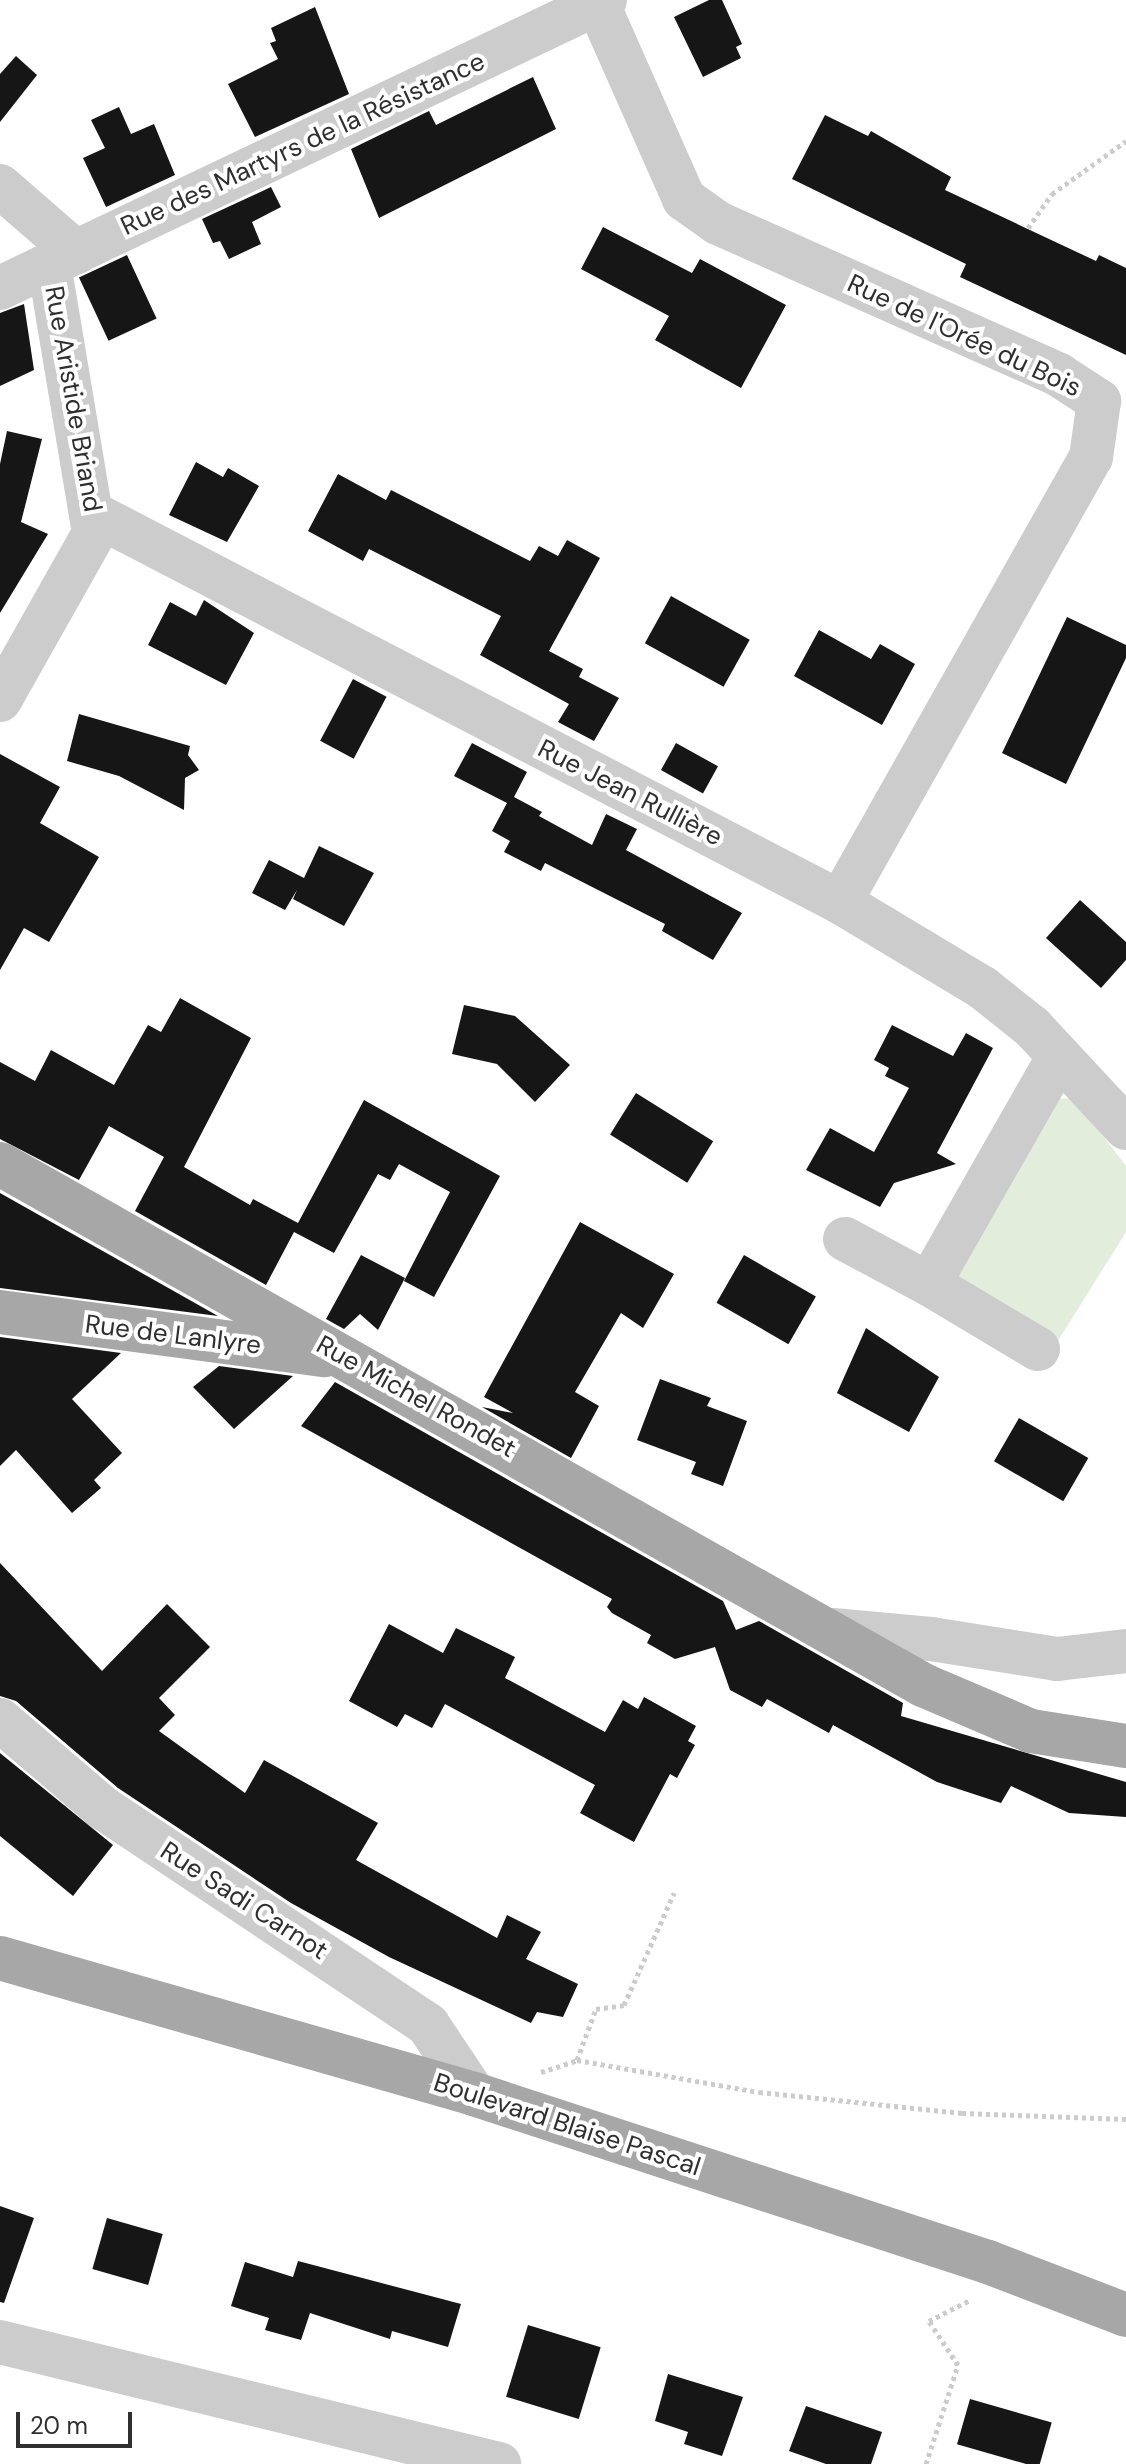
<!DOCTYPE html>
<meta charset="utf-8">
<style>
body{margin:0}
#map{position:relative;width:1126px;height:2464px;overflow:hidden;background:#fff;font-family:"DM Sans",sans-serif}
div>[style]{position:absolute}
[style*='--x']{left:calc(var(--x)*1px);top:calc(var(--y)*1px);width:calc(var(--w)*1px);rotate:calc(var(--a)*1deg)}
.green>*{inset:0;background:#e2eddc}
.building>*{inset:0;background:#161616;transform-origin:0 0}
.path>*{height:5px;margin-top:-2.5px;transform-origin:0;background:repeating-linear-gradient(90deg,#ccc 0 4px,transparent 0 8px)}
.minor>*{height:44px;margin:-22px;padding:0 22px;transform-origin:22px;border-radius:22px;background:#ccc}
.major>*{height:44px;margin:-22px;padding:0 22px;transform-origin:22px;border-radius:22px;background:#a7a7a7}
span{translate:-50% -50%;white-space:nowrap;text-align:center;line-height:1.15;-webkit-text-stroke:8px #fff;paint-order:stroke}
.street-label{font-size:26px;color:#2f2f2f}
.scale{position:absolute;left:16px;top:2412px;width:116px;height:36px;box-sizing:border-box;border:4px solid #2f2f2f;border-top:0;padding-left:10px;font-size:24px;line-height:28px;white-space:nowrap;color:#2f2f2f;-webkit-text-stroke:6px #fff;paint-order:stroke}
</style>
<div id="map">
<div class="green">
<i style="clip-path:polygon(1056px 1098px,1075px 1099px,1126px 1166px,1126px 1232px,1056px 1344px,945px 1275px)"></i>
</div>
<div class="building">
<i style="clip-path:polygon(709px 0,722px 0,742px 44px,736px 47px,741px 58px,703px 77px,674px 17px)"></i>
<i style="clip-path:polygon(315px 7px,349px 94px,255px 137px,228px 84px,278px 59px,270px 43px,276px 41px,271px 28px)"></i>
<i style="clip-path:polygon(16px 56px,37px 75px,0 122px,0 74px)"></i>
<i style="clip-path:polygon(533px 77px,556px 129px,379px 218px,351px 149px,429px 111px,436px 125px)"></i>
<i style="clip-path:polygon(119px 107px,131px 134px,154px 124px,175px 175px,106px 207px,83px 158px,105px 148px,91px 120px)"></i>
<i style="clip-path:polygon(825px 115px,868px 136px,871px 131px,951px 177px,945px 190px,1096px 261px,1099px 255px,1126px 268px,1126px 355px,960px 277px,966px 264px,792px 179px)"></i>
<i style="clip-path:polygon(271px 187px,281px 207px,252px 222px,261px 244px,229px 259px,220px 241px,213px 243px,202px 219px)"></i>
<i style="clip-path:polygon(603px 227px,692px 273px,700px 259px,786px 305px,741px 388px,655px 340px,669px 316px,581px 269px)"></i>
<i style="left:127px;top:255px;width:70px;height:53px;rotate:65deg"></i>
<i style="clip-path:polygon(24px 304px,34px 370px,0 386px,0 313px)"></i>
<i style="clip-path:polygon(7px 431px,42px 439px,21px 522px,48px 534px,0 613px,0 464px)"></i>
<i style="clip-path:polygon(196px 462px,223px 477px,228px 468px,259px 486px,227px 542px,169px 515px)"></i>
<i style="clip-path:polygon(338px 474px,386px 500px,391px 490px,530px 561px,539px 546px,558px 556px,567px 540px,600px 558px,549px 651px,583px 669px,579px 677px,619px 698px,594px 741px,558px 722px,569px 704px,480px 655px,501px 616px,369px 549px,363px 561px,308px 531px)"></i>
<i style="left:671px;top:596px;width:90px;height:54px;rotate:29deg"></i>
<i style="clip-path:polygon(204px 600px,254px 633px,226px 685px,148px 645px,170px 602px,196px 616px)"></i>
<i style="clip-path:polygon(1067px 617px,1126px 645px,1126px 658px,1066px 784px,1002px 753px)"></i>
<i style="clip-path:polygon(819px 630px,871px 659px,880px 644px,915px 664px,882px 725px,794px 676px)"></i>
<i style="left:353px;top:679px;width:38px;height:70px;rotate:28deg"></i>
<i style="clip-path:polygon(79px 714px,190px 746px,188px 755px,199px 770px,185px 778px,184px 810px,119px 776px,67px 761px)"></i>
<i style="clip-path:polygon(472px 743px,527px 772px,514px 797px,542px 812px,539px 816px,592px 845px,606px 814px,637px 829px,626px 850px,742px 913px,713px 960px,662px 931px,665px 924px,545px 863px,541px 871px,504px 852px,510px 841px,492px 831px,507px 803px,454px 776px)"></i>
<i style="left:676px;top:743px;width:48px;height:31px;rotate:29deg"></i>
<i style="clip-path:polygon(0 754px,60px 787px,40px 823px,99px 857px,49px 942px,24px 928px,0 970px)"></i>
<i style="clip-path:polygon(319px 846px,374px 873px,344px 926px,293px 899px,297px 890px,285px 910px,252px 893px,269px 860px,304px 878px)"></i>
<i style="clip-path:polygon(1080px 900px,1126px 942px,1126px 960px,1101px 988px,1046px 938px)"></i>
<i style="clip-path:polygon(180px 998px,251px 1038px,184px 1167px,250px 1205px,253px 1199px,298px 1223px,364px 1100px,500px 1176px,434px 1297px,404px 1281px,450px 1192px,399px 1164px,390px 1180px,378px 1174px,334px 1253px,294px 1232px,266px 1285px,135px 1211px,164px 1157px,109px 1126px,79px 1180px,0 1139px,0 1062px,35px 1081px,51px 1050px,114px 1085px,148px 1025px,161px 1032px)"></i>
<i style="clip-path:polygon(464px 1005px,515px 1016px,570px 1065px,535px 1102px,497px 1064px,452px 1054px)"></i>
<i style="clip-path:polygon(892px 1025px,953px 1056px,966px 1033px,993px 1048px,937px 1153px,956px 1164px,894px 1183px,880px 1207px,806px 1170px,830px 1128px,874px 1152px,909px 1088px,885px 1076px,889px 1068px,874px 1060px)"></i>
<i style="left:636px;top:1093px;width:91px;height:49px;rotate:32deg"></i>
<i style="clip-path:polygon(0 1193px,218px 1316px,0 1288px)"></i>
<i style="clip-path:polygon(580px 1222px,674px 1274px,643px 1328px,621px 1313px,575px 1392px,599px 1406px,571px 1458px,482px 1407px,513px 1413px,484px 1397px)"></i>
<i style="clip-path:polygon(361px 1255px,405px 1278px,378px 1330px,360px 1314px,344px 1329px,326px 1319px)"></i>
<i style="left:744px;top:1255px;width:83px;height:55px;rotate:30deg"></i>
<i style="clip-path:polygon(866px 1328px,939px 1377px,909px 1432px,837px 1393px)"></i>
<i style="clip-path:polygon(0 1337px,121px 1353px,72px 1399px,122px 1453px,94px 1480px,101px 1488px,72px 1513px,16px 1450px,0 1466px)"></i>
<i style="clip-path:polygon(219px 1366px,293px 1376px,234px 1429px,193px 1387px)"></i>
<i style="clip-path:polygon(660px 1379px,711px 1398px,707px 1406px,747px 1421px,723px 1486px,691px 1474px,696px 1462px,637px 1440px)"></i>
<i style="clip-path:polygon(335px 1382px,723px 1601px,736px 1630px,759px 1621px,903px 1703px,901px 1716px,1126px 1782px,1126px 1817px,1069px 1813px,1011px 1786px,1001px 1803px,937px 1782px,833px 1725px,829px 1733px,767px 1699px,762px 1707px,730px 1690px,715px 1647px,675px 1659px,647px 1643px,651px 1635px,612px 1613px,607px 1607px,612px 1599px,301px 1426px)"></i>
<i style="left:1019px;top:1418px;width:80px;height:50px;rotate:30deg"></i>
<i style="clip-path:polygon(0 1563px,102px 1671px,167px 1604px,210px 1647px,159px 1698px,175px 1715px,159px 1731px,245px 1793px,264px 1760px,378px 1823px,356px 1860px,497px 1938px,507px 1915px,541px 1932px,526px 1959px,578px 1984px,563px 2017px,537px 2012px,531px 2023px,389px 1957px,291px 1903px,118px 1788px,16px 1701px,0 1696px)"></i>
<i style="clip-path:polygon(389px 1624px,443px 1653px,456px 1628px,515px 1657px,505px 1678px,605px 1732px,623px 1700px,638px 1709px,644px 1697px,696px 1726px,688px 1741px,695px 1745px,677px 1778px,670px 1774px,634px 1842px,580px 1813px,595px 1785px,445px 1704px,432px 1728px,405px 1714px,397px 1727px,349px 1701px)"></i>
<i style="clip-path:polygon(0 1753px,113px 1845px,73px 1896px,0 1836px)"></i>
<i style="clip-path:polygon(0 2206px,34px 2218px,4px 2303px,0 2302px)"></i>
<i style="left:107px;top:2218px;width:58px;height:53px;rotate:16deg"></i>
<i style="clip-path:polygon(298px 2261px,461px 2304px,448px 2347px,392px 2331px,390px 2339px,310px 2313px,301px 2340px,265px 2330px,269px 2318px,231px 2306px,245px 2262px,293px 2277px)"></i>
<i style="left:528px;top:2325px;width:76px;height:75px;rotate:17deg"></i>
<i style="clip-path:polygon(668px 2374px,743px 2397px,722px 2456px,684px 2444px,688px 2432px,655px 2421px)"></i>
<i style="left:970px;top:2399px;width:85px;height:47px;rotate:16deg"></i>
<i style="clip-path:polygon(806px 2406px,882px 2432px,871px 2464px,826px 2464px,789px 2451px)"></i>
</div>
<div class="path">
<i style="--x:1028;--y:228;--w:42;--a:-54.8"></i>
<i style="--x:1052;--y:194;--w:91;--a:-35.6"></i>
<i style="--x:577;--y:2060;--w:54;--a:-69.6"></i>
<i style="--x:596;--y:2009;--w:28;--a:-8"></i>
<i style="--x:624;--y:2005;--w:123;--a:-65.9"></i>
<i style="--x:541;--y:2072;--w:38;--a:-18"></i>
<i style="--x:577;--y:2060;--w:185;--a:10"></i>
<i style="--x:759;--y:2092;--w:204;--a:5.9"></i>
<i style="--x:962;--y:2113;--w:164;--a:2.1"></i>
<i style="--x:926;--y:2464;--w:104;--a:-72.1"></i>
<i style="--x:958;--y:2365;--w:53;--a:-123.4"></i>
<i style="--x:929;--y:2321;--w:48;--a:-27.1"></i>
</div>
<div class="minor">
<i style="--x:596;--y:0;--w:218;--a:66.1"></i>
<i style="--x:684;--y:199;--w:42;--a:35.2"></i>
<i style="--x:718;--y:223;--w:373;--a:24"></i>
<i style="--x:1059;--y:375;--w:48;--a:33"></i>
<i style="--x:1099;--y:401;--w:57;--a:98.1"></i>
<i style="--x:1091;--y:457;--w:511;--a:119.42"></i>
<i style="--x:0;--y:186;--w:101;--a:41"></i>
<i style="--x:0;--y:288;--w:670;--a:-25.46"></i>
<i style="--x:94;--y:514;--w:841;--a:27.48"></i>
<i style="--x:840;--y:902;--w:167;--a:31"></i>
<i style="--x:983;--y:988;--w:63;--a:38.5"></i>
<i style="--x:1032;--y:1027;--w:138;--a:47.1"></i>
<i style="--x:0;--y:700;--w:192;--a:-60.6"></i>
<i style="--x:94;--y:533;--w:272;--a:-99.5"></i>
<i style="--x:845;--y:1239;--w:95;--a:28.2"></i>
<i style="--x:1038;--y:1349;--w:127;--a:-149.2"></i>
<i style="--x:929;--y:1284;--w:262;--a:-60.3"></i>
<i style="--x:833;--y:1630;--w:98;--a:5.2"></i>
<i style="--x:931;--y:1639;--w:128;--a:9"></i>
<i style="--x:1057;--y:1659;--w:69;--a:-6.6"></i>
<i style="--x:0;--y:1720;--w:135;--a:40.5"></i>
<i style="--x:103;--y:1808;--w:391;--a:33.7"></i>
<i style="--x:428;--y:2025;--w:83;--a:56.3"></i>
<i style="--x:0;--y:2342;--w:514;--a:13.74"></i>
</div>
<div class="major">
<i style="--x:0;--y:1164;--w:1060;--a:29.44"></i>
<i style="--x:923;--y:1685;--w:117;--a:23.1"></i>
<i style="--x:1031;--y:1731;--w:96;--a:9"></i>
<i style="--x:0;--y:1312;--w:327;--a:7.6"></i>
<i style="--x:0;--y:1958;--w:493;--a:16"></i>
<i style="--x:474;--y:2094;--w:541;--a:18.1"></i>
<i style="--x:988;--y:2262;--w:148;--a:21"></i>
</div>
<div class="street-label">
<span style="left:303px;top:144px;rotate:-25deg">Rue des Martyrs de la Résistance</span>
<span style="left:964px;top:336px;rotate:25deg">Rue de l'Orée du Bois</span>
<span style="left:73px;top:399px;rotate:80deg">Rue Aristide Briand</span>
<span style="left:630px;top:793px;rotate:27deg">Rue Jean Rullière</span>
<span style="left:173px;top:1335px;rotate:7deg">Rue de Lanlyre</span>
<span style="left:416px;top:1397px;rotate:29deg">Rue Michel Rondet</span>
<span style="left:244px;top:1901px;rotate:33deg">Rue Sadi Carnot</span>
<span style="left:567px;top:2125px;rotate:18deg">Boulevard Blaise Pascal</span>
</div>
<div class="scale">20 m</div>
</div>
